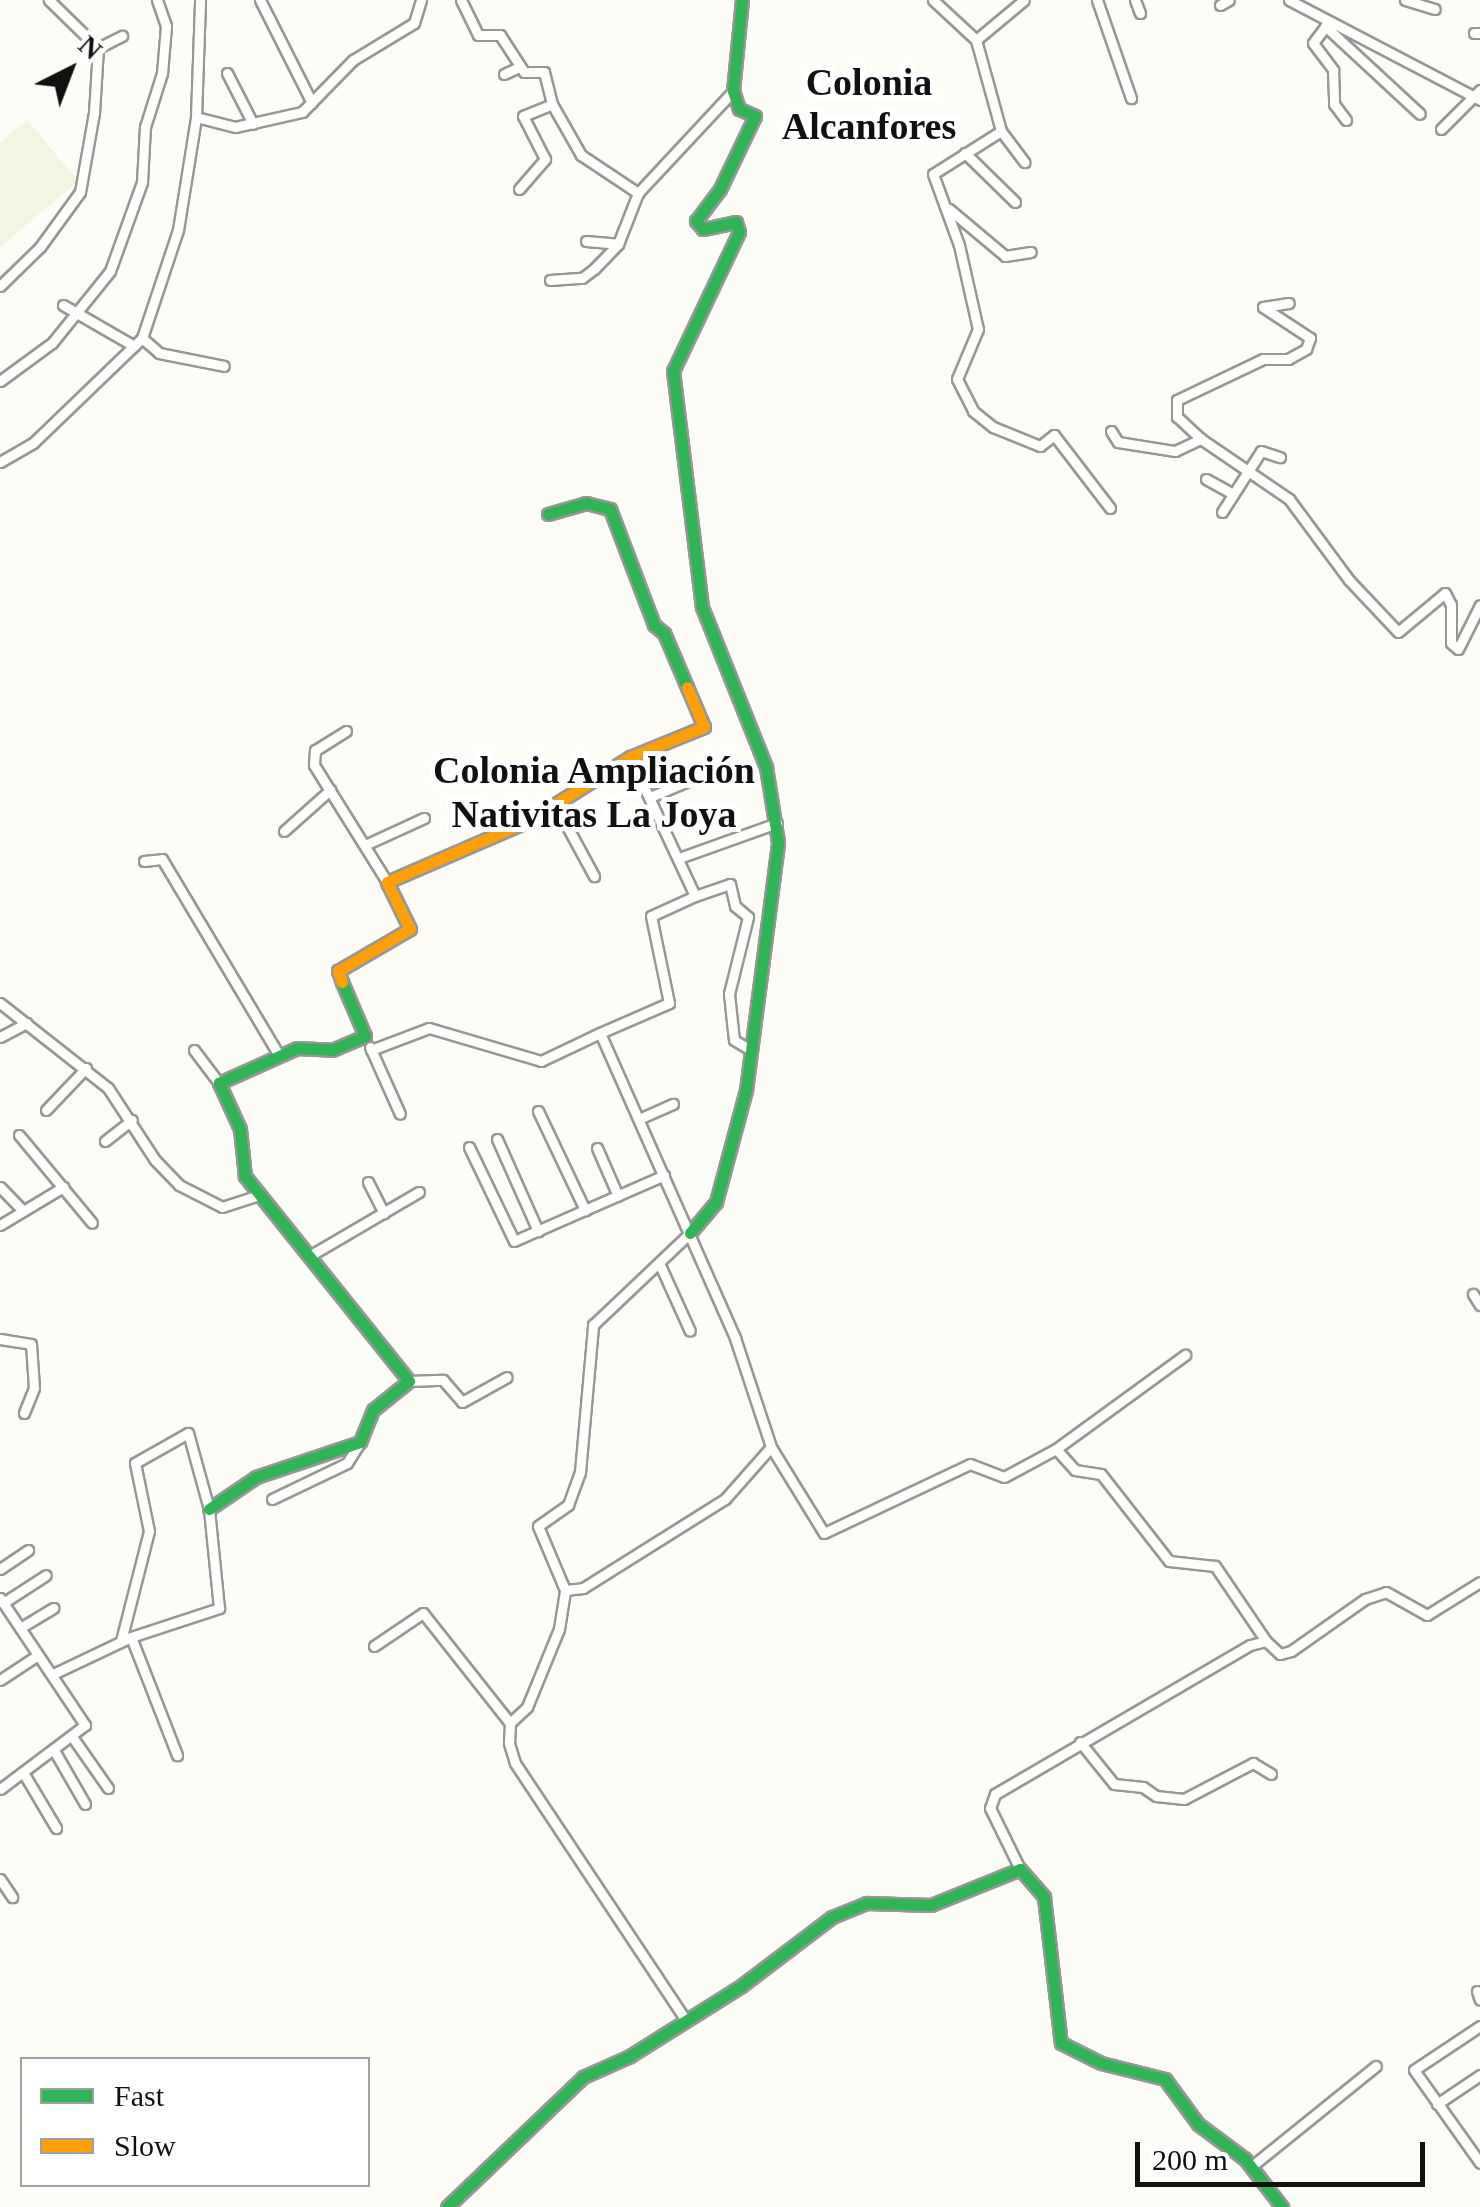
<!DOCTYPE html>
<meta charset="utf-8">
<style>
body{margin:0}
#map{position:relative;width:1480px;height:2207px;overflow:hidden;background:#fdfcf7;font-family:Georgia,serif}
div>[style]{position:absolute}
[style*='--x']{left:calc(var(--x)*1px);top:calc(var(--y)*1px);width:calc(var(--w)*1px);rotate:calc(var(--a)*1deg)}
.pitch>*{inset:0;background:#f0f6e1}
.roads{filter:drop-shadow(2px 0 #979795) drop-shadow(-2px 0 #979795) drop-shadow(0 2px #979795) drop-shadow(0 -2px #979795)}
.street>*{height:9px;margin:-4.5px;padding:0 4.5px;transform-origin:4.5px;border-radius:4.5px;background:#fffffe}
.fast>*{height:11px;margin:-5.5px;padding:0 5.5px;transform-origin:5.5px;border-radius:5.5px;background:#30b455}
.slow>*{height:11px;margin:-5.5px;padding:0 5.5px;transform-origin:5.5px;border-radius:5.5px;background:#ff9f0a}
span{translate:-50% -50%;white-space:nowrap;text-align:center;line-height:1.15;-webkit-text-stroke:10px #fff;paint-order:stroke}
.neighbourhood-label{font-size:38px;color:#111;font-weight:700}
.legend{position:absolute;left:20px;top:2057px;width:350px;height:130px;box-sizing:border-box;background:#fff;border:2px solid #a0a0a0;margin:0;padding:12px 18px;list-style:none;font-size:30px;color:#111}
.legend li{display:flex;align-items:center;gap:20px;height:50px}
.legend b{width:50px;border:2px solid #a0a0a0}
.north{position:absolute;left:20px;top:20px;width:100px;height:100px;-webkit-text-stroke:8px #fff;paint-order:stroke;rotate:42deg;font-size:28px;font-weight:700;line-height:40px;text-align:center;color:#111}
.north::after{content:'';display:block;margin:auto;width:35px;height:45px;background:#111;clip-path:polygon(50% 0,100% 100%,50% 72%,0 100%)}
.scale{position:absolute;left:1135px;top:2142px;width:290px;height:45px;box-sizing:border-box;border:5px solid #111;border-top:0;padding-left:12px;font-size:30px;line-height:35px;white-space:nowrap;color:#111;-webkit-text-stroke:8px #fff;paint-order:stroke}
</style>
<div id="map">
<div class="pitch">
<i style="clip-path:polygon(27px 120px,78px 181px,0 247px,0 143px)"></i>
</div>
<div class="roads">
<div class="street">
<i style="--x:260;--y:0;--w:115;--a:63.2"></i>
<i style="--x:461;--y:0;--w:39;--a:64"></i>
<i style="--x:478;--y:35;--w:22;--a:0"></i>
<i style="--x:500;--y:35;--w:44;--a:57"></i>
<i style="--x:524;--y:72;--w:20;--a:0"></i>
<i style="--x:544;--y:72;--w:33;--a:76"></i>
<i style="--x:552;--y:104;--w:59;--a:60.4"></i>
<i style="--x:581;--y:155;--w:69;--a:33.7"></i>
<i style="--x:933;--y:0;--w:59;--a:42.9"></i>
<i style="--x:976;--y:40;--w:62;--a:-39.8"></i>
<i style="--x:1097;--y:0;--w:104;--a:70.9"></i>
<i style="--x:1135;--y:0;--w:14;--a:69"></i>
<i style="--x:1289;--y:0;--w:216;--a:27.6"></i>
<i style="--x:1405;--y:0;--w:31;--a:17"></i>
<i style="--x:1220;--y:5;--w:10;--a:-29"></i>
<i style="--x:1328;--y:23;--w:25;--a:127"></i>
<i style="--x:1313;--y:43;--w:34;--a:53"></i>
<i style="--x:1333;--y:70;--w:34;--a:88"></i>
<i style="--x:1334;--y:104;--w:20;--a:53"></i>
<i style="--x:1325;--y:26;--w:129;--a:42.8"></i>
<i style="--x:1474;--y:33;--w:6;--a:0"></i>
<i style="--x:976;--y:40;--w:94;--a:74.6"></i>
<i style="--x:1001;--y:131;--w:39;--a:53"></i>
<i style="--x:98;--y:48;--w:27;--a:-27"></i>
<i style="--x:227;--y:73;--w:57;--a:63"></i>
<i style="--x:504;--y:74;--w:17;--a:-25"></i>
<i style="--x:196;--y:117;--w:40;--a:14.4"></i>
<i style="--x:235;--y:127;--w:69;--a:-12.6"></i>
<i style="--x:302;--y:112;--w:73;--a:-45.6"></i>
<i style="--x:353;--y:60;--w:71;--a:-31.2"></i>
<i style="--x:414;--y:23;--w:24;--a:-73"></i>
<i style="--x:1441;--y:129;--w:55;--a:-45"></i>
<i style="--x:1001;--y:131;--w:80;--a:147.7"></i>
<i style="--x:933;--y:174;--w:76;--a:69.9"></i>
<i style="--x:959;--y:245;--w:86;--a:77.3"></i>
<i style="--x:978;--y:329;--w:54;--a:112.8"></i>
<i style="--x:957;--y:379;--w:36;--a:63"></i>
<i style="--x:973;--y:411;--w:26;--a:39"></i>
<i style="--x:993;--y:427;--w:51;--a:22"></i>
<i style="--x:1040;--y:446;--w:18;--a:-38"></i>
<i style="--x:1054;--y:435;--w:92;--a:52.5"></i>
<i style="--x:965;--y:153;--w:70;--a:44.4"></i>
<i style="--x:519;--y:189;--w:40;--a:-49"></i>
<i style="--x:545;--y:159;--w:48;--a:-117.1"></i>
<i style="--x:523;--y:116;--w:31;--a:-22"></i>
<i style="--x:949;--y:209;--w:73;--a:40"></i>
<i style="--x:1005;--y:256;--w:26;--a:-9"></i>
<i style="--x:586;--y:241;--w:32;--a:5"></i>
<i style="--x:550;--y:280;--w:32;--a:-4"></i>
<i style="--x:582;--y:278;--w:15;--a:-37"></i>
<i style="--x:594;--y:269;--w:35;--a:-46"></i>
<i style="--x:618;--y:244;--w:55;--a:-68.6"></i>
<i style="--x:638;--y:193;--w:139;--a:-47"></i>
<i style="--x:0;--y:286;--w:56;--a:-44.3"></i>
<i style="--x:40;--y:247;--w:68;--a:-54"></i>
<i style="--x:80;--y:192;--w:80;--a:-80"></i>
<i style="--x:94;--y:113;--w:65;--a:-86.5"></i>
<i style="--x:98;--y:48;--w:69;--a:-135.6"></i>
<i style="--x:63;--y:305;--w:82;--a:30"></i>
<i style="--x:142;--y:338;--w:23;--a:41"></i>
<i style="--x:159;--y:353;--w:66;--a:11.3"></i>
<i style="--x:0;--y:381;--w:64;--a:-36.2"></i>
<i style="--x:52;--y:343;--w:92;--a:-51.1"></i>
<i style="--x:110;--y:271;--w:95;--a:-70.2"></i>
<i style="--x:142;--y:182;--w:55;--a:-86.9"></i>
<i style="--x:145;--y:127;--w:57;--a:-72.5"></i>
<i style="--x:162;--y:73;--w:47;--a:-85.1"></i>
<i style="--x:166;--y:26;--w:28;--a:-109"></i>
<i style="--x:1111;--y:431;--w:13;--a:58"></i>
<i style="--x:1118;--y:442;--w:58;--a:9"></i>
<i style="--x:1175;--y:451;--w:29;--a:-25"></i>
<i style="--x:1201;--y:439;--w:107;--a:34.3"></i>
<i style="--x:1289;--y:499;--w:101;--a:53.5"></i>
<i style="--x:1349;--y:580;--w:71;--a:46.7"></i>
<i style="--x:1398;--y:632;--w:61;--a:-39.7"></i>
<i style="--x:1445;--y:593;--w:13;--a:63"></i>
<i style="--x:1451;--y:605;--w:38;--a:90"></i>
<i style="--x:1451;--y:643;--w:9;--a:41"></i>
<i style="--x:1458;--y:649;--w:49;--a:-63.4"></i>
<i style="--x:1201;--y:439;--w:33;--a:-137"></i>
<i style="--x:1177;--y:417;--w:17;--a:-90"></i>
<i style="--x:1177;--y:400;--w:95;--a:-25.5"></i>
<i style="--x:1263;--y:359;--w:25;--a:0"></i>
<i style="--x:1288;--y:359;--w:21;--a:-29"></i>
<i style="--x:1306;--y:349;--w:12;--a:-70"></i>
<i style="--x:1310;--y:338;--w:56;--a:-146.6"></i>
<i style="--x:1263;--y:307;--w:26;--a:-9"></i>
<i style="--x:0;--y:462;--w:38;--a:-30"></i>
<i style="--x:33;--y:443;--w:151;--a:-43.9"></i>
<i style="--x:142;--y:338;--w:114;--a:-71.6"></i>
<i style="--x:178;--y:230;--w:114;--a:-80.9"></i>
<i style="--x:196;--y:117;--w:117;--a:-88"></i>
<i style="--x:1206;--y:479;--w:31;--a:29"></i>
<i style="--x:1222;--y:512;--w:72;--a:-57.4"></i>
<i style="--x:1261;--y:451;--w:20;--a:18"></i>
<i style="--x:346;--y:731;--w:36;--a:148"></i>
<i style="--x:315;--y:750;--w:15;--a:94"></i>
<i style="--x:314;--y:765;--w:138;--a:58"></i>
<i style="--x:630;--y:757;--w:153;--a:64.9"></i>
<i style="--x:695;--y:896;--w:48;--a:155.6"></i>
<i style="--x:651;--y:916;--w:89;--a:78.3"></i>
<i style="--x:669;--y:1003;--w:75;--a:156.5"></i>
<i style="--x:600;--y:1033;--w:334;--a:66.1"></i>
<i style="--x:735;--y:1338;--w:115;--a:71.7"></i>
<i style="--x:650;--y:797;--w:41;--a:-22.8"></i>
<i style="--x:556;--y:806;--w:80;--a:61.5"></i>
<i style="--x:284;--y:831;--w:62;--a:-41.7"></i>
<i style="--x:365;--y:845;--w:65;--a:-24.6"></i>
<i style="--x:679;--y:858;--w:104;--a:-19.7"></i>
<i style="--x:144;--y:861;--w:18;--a:-6"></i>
<i style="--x:162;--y:859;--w:228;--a:59.2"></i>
<i style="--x:695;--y:896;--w:37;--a:-19"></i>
<i style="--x:730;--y:884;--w:23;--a:77"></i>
<i style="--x:735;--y:906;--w:17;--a:40"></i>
<i style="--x:748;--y:917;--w:79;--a:103.9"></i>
<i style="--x:729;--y:994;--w:46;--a:83.8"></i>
<i style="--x:734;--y:1040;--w:17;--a:31"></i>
<i style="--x:0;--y:1003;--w:137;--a:38.2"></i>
<i style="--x:108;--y:1088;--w:86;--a:56.9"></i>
<i style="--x:155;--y:1160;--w:35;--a:46"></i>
<i style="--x:179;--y:1185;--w:48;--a:27.1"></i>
<i style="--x:222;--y:1207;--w:39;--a:-18"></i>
<i style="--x:0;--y:1037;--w:30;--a:-28"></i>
<i style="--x:370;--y:1047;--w:73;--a:65.9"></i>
<i style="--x:194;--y:1050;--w:41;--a:52.9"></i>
<i style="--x:371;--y:1050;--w:62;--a:-20.8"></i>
<i style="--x:429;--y:1028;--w:117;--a:16.4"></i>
<i style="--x:541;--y:1061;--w:65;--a:-25.4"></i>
<i style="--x:46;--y:1110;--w:58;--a:-46.4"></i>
<i style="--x:538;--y:1111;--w:110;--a:64.6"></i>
<i style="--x:641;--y:1118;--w:35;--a:-24"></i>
<i style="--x:19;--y:1135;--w:114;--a:50.3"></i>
<i style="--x:497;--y:1139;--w:101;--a:66"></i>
<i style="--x:105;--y:1141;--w:34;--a:-38"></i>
<i style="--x:469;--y:1147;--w:104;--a:64.4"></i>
<i style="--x:514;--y:1241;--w:164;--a:-23.7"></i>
<i style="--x:597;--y:1148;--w:52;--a:66.4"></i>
<i style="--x:368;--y:1182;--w:35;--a:63"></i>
<i style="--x:0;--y:1187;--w:33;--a:46"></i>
<i style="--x:0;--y:1225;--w:74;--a:-31.1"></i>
<i style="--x:311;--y:1255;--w:125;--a:-30.3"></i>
<i style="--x:660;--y:1265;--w:72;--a:65.6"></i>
<i style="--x:1473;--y:1294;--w:13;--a:58"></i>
<i style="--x:0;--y:1339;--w:31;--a:9"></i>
<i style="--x:31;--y:1344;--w:44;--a:86.1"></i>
<i style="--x:34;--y:1388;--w:27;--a:112"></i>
<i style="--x:409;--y:1381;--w:34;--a:-2"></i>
<i style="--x:443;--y:1380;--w:29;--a:49"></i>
<i style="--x:462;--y:1402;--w:51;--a:-29.1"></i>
<i style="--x:1056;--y:1449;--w:160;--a:-36.1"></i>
<i style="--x:272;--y:1499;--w:83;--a:-25.6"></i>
<i style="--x:347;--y:1463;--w:25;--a:-58"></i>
<i style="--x:0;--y:1569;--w:34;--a:-34"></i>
<i style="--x:565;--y:1590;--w:18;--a:-6"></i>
<i style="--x:583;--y:1588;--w:168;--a:-32.1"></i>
<i style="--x:725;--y:1499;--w:69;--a:-48.5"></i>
<i style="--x:771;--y:1447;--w:101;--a:58.4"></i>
<i style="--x:824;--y:1533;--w:161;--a:-25.3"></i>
<i style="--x:970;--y:1464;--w:36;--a:21"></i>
<i style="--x:1004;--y:1477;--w:59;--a:-28.3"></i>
<i style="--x:1056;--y:1449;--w:28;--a:48"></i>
<i style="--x:1075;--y:1470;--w:26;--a:9"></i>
<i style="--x:1101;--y:1474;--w:110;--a:52"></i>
<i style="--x:1169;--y:1561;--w:46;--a:6.2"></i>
<i style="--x:1215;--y:1566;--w:91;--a:55.8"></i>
<i style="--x:0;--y:1598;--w:153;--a:56.2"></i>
<i style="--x:85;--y:1725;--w:106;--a:143"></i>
<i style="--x:3;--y:1603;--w:51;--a:-33.1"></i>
<i style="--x:20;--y:1628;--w:39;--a:-31"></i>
<i style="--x:131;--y:1637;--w:127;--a:68.7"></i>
<i style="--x:374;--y:1646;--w:59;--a:-34"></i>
<i style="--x:423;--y:1613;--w:140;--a:51.7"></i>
<i style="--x:53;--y:1674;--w:86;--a:-25.4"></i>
<i style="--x:131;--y:1637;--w:93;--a:-18.2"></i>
<i style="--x:219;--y:1608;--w:100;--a:-95.8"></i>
<i style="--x:209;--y:1509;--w:79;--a:-105.4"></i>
<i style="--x:188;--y:1433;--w:61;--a:150.5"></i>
<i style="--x:135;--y:1463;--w:69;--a:78.4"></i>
<i style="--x:149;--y:1531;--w:114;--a:104.3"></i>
<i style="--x:0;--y:1680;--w:45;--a:-33.3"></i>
<i style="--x:73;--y:1738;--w:61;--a:55"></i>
<i style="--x:1080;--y:1742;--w:54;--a:51"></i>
<i style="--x:1114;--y:1784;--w:29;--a:6"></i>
<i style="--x:1143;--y:1787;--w:16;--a:35"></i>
<i style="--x:1156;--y:1796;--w:28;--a:6"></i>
<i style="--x:1184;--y:1799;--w:78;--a:-27.6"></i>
<i style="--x:1253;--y:1763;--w:21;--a:31"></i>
<i style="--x:55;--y:1752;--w:60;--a:60"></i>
<i style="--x:24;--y:1774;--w:63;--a:59.3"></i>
<i style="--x:1020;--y:1869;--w:68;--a:-116.2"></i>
<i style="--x:990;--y:1808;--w:15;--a:-70"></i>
<i style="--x:995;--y:1794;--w:295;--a:-30.3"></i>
<i style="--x:1250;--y:1645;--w:16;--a:-14"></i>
<i style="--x:1266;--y:1641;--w:19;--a:43"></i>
<i style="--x:1280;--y:1654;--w:11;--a:-15"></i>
<i style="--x:1291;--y:1651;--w:90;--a:-35.1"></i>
<i style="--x:1365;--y:1599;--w:22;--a:-18"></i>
<i style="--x:1386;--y:1592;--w:47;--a:29.3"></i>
<i style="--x:1427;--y:1615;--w:62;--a:-31.9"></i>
<i style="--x:0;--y:1879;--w:22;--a:56"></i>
<i style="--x:1477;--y:1991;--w:9;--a:72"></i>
<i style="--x:685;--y:2019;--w:307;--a:-123.6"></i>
<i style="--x:515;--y:1763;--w:21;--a:-107"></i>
<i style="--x:509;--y:1743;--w:20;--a:-87"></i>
<i style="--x:510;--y:1723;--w:23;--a:-43"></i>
<i style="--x:527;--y:1707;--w:84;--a:-67.7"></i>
<i style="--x:559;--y:1629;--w:39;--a:-81"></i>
<i style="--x:565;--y:1590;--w:69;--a:-112.9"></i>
<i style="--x:538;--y:1526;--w:37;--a:-35"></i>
<i style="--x:568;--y:1505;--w:35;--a:-70"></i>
<i style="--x:580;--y:1472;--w:148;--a:-84.9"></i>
<i style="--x:593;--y:1325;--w:134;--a:-43.5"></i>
<i style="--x:1480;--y:2026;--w:79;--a:146.3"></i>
<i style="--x:1414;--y:2070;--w:114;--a:54.6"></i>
<i style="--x:1437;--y:2104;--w:52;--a:-34"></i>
<i style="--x:1252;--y:2166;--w:159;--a:-38.9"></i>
</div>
<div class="fast">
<i style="--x:548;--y:514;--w:40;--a:-16"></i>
<i style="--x:586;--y:503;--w:25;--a:14"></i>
<i style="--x:610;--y:509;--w:124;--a:69.2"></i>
<i style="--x:654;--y:625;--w:13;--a:39"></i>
<i style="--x:664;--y:633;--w:59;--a:66.9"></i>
<i style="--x:690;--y:1233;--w:40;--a:-50"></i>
<i style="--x:716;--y:1202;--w:116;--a:-75"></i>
<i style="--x:746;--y:1090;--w:250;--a:-82.6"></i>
<i style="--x:778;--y:842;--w:76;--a:-99.1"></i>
<i style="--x:766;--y:767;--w:172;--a:-111.8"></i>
<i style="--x:702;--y:607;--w:238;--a:-97"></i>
<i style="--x:673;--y:371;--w:154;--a:-64.6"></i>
<i style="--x:739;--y:232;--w:10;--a:-107"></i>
<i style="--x:736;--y:222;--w:34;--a:168"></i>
<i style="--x:703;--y:229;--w:11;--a:-131"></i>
<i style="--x:696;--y:221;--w:40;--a:-53"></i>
<i style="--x:720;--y:189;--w:81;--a:-64.4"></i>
<i style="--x:755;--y:116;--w:17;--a:-156"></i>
<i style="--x:739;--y:109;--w:19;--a:-108"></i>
<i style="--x:733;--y:91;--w:91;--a:-84.4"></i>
<i style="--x:209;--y:1509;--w:57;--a:-34.2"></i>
<i style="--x:256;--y:1477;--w:110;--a:-18.6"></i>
<i style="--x:360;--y:1442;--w:35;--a:-68"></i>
<i style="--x:373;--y:1410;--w:46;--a:-38.9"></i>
<i style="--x:409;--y:1381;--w:263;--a:-128.7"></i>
<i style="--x:245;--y:1176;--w:47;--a:-96.1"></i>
<i style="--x:240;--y:1129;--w:51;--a:-114.5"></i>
<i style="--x:219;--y:1083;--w:85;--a:-24.2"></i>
<i style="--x:297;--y:1048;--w:35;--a:3"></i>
<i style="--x:332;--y:1050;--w:36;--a:-23"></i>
<i style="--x:365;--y:1036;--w:59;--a:-113.1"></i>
<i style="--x:447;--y:2207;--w:188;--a:-43.7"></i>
<i style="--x:583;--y:2077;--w:51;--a:-24.1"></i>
<i style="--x:630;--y:2056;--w:131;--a:-32.2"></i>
<i style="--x:741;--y:1986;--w:114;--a:-37.2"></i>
<i style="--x:832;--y:1917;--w:38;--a:-22"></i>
<i style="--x:867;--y:1903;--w:64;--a:1.8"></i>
<i style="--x:931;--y:1905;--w:96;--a:-22"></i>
<i style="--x:1020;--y:1869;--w:37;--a:49"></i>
<i style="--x:1044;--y:1897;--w:147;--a:83.4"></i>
<i style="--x:1061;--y:2043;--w:45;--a:26.6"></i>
<i style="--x:1101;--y:2063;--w:66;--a:14"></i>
<i style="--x:1165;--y:2079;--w:56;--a:53.7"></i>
<i style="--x:1198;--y:2124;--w:59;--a:36.7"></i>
<i style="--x:1245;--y:2159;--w:61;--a:52.4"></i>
</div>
<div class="slow">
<i style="--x:342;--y:982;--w:12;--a:-110"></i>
<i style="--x:338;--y:971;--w:83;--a:-30.3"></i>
<i style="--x:410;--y:929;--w:52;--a:-116.1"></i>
<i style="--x:387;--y:882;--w:156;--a:-23.4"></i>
<i style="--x:530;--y:820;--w:118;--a:-32.2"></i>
<i style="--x:630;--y:757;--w:80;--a:-22.1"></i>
<i style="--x:704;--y:727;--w:43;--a:-113"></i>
</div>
</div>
<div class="neighbourhood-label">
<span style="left:869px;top:105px">Colonia<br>Alcanfores</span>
<span style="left:594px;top:793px">Colonia Ampliación<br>Nativitas La Joya</span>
</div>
<ul class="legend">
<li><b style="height:12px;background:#30b455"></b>Fast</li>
<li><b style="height:12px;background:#ff9f0a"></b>Slow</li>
</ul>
<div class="north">N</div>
<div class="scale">200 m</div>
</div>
